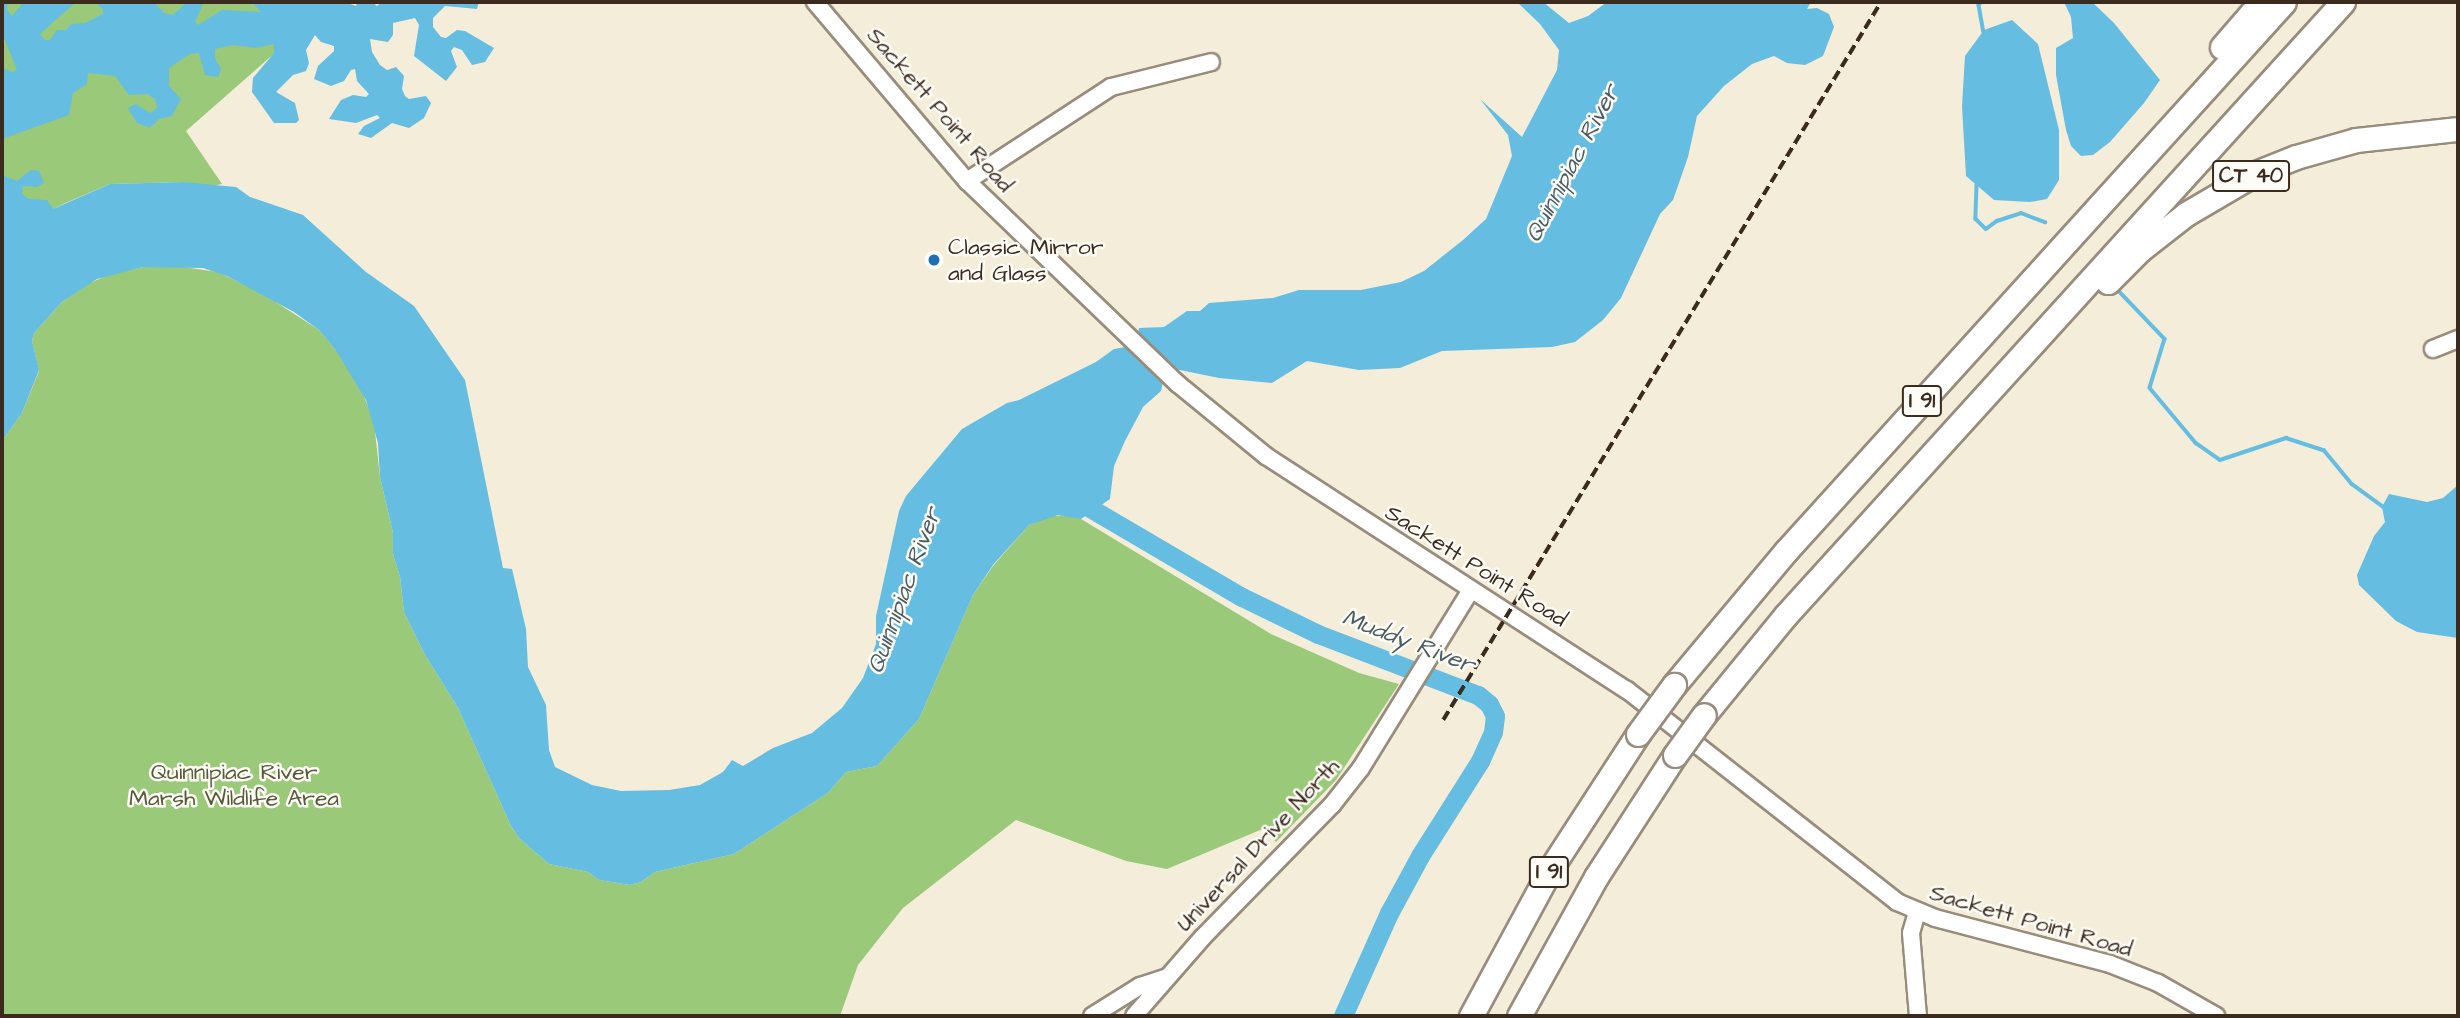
<!DOCTYPE html>
<style>
body{margin:0}
#map{position:relative;width:2460px;height:1018px;overflow:hidden;background:#f4edd9;font-family:"Architects Daughter",sans-serif}
div>[style]{position:absolute}
[style*='--x']{left:calc(var(--x)*1px);top:calc(var(--y)*1px);width:calc(var(--w)*1px);rotate:calc(var(--a)*1deg)}
.green>*{inset:0;background:#99c979}
.water>*{inset:0;background:#65bde2}
.stream>*{height:3.5px;margin:-1.75px;padding:0 1.75px;transform-origin:1.75px;border-radius:1.75px;background:#65bde2}
.river>*{height:19px;margin:-9.5px;padding:0 9.5px;transform-origin:9.5px;border-radius:9.5px;background:#65bde2}
.roads{filter:drop-shadow(2px 0 #988c7c) drop-shadow(-2px 0 #988c7c) drop-shadow(0 2px #988c7c) drop-shadow(0 -2px #988c7c)}
.minor>*{height:16px;margin:-8px;padding:0 8px;transform-origin:8px;border-radius:8px;background:#fff}
.highway>*{height:23px;margin:-11.5px;padding:0 11.5px;transform-origin:11.5px;border-radius:11.5px;background:#fff}
.rail>*{height:3.5px;margin-top:-1.75px;transform-origin:0;background:repeating-linear-gradient(90deg,#3b2a1e 0 10px,transparent 0 15px)}
.bridges{filter:drop-shadow(2px 0 #988c7c) drop-shadow(-2px 0 #988c7c) drop-shadow(0 2px #988c7c) drop-shadow(0 -2px #988c7c)}
.highway-bridge>*{height:23px;margin:-11.5px;padding:0 11.5px;transform-origin:11.5px;border-radius:11.5px;background:#fff}
.dots>*{width:19px;height:19px;translate:-50% -50%;box-sizing:border-box;border:4px solid #fdfcf7;border-radius:50%}
span{translate:-50% -50%;white-space:nowrap;text-align:center;line-height:1.15;-webkit-text-stroke:5px #fdfcf7;paint-order:stroke}
.shield-label span{padding:2px 5px;background:#fdfcf7;border:2px solid;border-radius:5px;-webkit-text-stroke-width:0}
.shield-label{font-size:21px;color:#3b2a1e;font-weight:700}
.street-label{font-size:23px;color:#3b2a1e}
.poi-label{font-size:23px;color:#3b2a1e}
.left{translate:0 -50%;text-align:left}
.park-label{font-size:23px;color:#575a39}
.water-label{font-size:24px;color:#4a5d63;font-style:italic}
.frame{position:absolute;inset:0;border:4px solid #3b2a1e;pointer-events:none}
</style>
<div id="map">
<div class="green">
<i style="clip-path:polygon(2px 2px,333px 2px,186px 131px,222px 184px,205px 187px,183px 182px,110px 184px,63px 204px,14px 230px,2px 225px)"></i>
<i style="clip-path:polygon(169px 265px,218px 272px,265px 295px,319px 330px,342px 357px,363px 394px,374px 422px,380px 477px,393px 533px,393px 554px,400px 577px,404px 612px,424px 653px,458px 708px,511px 826px,520px 839px,549px 864px,588px 872px,599px 880px,630px 885px,641px 882px,655px 872px,734px 854px,828px 793px,846px 772px,877px 766px,919px 719px,973px 595px,993px 566px,1029px 525px,1051px 516px,1071px 515px,1081px 519px,1271px 634px,1359px 673px,1399px 684px,1336px 780px,1276px 842px,1265px 828px,1167px 869px,1126px 861px,1016px 820px,903px 908px,858px 965px,840px 1016px,2px 1016px,2px 441px,22px 413px,39px 371px,32px 341px,34px 333px,62px 302px,90px 283px,108px 275px,143px 267px)"></i>
</div>
<div class="water">
<i style="clip-path:polygon(2px 2px,8px 2px,7px 10px,12px 16px,24px 2px,76px 2px,40px 34px,45px 40px,50px 40px,57px 30px,66px 30px,71px 24px,85px 23px,103px 14px,103px 9px,94px 2px,154px 2px,164px 13px,173px 15px,187px 2px,204px 2px,195px 22px,198px 25px,222px 10px,261px 12px,252px 2px,306px 2px,309px 5px,314px 2px,345px 2px,356px 6px,357px 2px,372px 2px,377px 6px,382px 2px,479px 2px,477px 9px,445px 6px,433px 18px,433px 27px,441px 37px,446px 38px,457px 30px,465px 31px,494px 48px,485px 62px,472px 65px,462px 50px,454px 47px,451px 51px,457px 67px,446px 81px,414px 56px,419px 25px,415px 18px,393px 23px,393px 35px,388px 42px,370px 39px,372px 52px,380px 65px,387px 70px,396px 67px,404px 76px,402px 89px,405px 96px,409px 99px,426px 96px,431px 103px,424px 118px,409px 128px,392px 123px,371px 138px,358px 134px,364px 126px,380px 118px,377px 115px,356px 123px,329px 119px,341px 100px,353px 95px,366px 97px,369px 94px,357px 81px,355px 69px,351px 70px,344px 81px,331px 86px,314px 79px,318px 66px,334px 51px,334px 46px,321px 42px,315px 35px,306px 50px,309px 63px,306px 71px,293px 75px,276px 92px,295px 103px,299px 120px,296px 123px,274px 123px,252px 92px,253px 78px,274px 53px,274px 44px,256px 48px,233px 45px,215px 49px,215px 58px,221px 69px,218px 77px,205px 75px,199px 53px,190px 54px,169px 68px,169px 86px,181px 99px,172px 116px,159px 119px,150px 128px,137px 123px,128px 108px,136px 104px,150px 113px,157px 108px,155px 99px,147px 94px,129px 95px,115px 76px,88px 73px,87px 84px,73px 93px,69px 115px,2px 139px,2px 68px,13px 72px,17px 70px,2px 33px)"></i>
<i style="clip-path:polygon(1517px 2px,1543px 2px,1569px 23px,1588px 16px,1607px 2px,1811px 2px,1807px 9px,1817px 8px,1829px 14px,1834px 27px,1823px 56px,1805px 65px,1787px 63px,1774px 56px,1752px 64px,1724px 86px,1697px 116px,1688px 157px,1673px 200px,1660px 214px,1621px 298px,1603px 320px,1575px 342px,1552px 347px,1442px 351px,1400px 368px,1359px 370px,1307px 361px,1272px 383px,1219px 378px,1175px 369px,1163px 382px,1161px 391px,1143px 407px,1125px 441px,1114px 466px,1110px 499px,1081px 519px,1058px 515px,1029px 525px,993px 565px,973px 595px,919px 719px,877px 766px,846px 772px,828px 793px,734px 854px,655px 872px,641px 882px,630px 885px,599px 880px,588px 872px,549px 864px,520px 839px,511px 826px,458px 708px,424px 653px,404px 612px,400px 577px,393px 554px,393px 533px,380px 477px,378px 443px,366px 400px,335px 349px,319px 330px,294px 312px,227px 276px,203px 268px,143px 267px,97px 279px,62px 302px,34px 333px,32px 341px,39px 370px,22px 413px,2px 441px,2px 175px,17px 181px,31px 170px,39px 171px,44px 183px,37px 187px,23px 186px,22px 194px,29px 199px,47px 200px,53px 209px,110px 184px,183px 182px,236px 187px,250px 197px,303px 215px,366px 272px,414px 306px,465px 380px,503px 568px,512px 569px,526px 629px,528px 667px,546px 705px,549px 750px,555px 767px,592px 785px,621px 791px,669px 790px,700px 785px,723px 772px,732px 760px,743px 766px,773px 748px,812px 733px,842px 708px,863px 678px,876px 644px,876px 616px,899px 511px,906px 496px,962px 429px,1007px 403px,1019px 400px,1096px 362px,1114px 349px,1125px 347px,1138px 334px,1139px 328px,1164px 327px,1187px 311px,1200px 311px,1209px 303px,1273px 298px,1299px 290px,1361px 290px,1401px 282px,1424px 271px,1463px 240px,1486px 219px,1512px 156px,1508px 135px,1480px 99px,1522px 137px,1557px 70px,1559px 50px,1540px 24px)"></i>
<i style="clip-path:polygon(2064px 2px,2092px 2px,2114px 23px,2160px 80px,2144px 103px,2110px 142px,2093px 155px,2081px 156px,2071px 146px,2066px 130px,2056px 75px,2056px 48px,2073px 38px,2071px 17px)"></i>
<i style="clip-path:polygon(2012px 20px,2038px 44px,2059px 130px,2059px 180px,2047px 199px,2030px 202px,1994px 200px,1966px 176px,1962px 106px,1965px 56px,1984px 30px)"></i>
<i style="clip-path:polygon(2458px 485px,2458px 638px,2417px 632px,2396px 621px,2359px 585px,2357px 575px,2374px 536px,2385px 522px,2382px 507px,2389px 494px,2427px 502px,2443px 498px)"></i>
</div>
<div class="stream">
<i style="--x:1982;--y:2;--w:4;--a:135"></i>
<i style="--x:1979;--y:5;--w:27;--a:80"></i>
<i style="--x:1977;--y:185;--w:34;--a:92"></i>
<i style="--x:1976;--y:219;--w:14;--a:45"></i>
<i style="--x:1986;--y:229;--w:14;--a:-36"></i>
<i style="--x:1997;--y:221;--w:25;--a:-18"></i>
<i style="--x:2021;--y:213;--w:26;--a:21"></i>
<i style="--x:2117;--y:289;--w:69;--a:46.2"></i>
<i style="--x:2165;--y:339;--w:51;--a:107"></i>
<i style="--x:2150;--y:388;--w:72;--a:50.1"></i>
<i style="--x:2196;--y:443;--w:29;--a:35"></i>
<i style="--x:2220;--y:460;--w:70;--a:-18.4"></i>
<i style="--x:2286;--y:438;--w:40;--a:18"></i>
<i style="--x:2324;--y:450;--w:44;--a:50.5"></i>
<i style="--x:2352;--y:484;--w:41;--a:36"></i>
</div>
<div class="river">
<i style="--x:1073;--y:498;--w:196;--a:30.4"></i>
<i style="--x:1242;--y:597;--w:85;--a:26"></i>
<i style="--x:1318;--y:634;--w:171;--a:20.9"></i>
<i style="--x:1478;--y:695;--w:14;--a:39"></i>
<i style="--x:1489;--y:704;--w:13;--a:63"></i>
<i style="--x:1495;--y:716;--w:16;--a:97"></i>
<i style="--x:1493;--y:732;--w:32;--a:114"></i>
<i style="--x:1480;--y:761;--w:112;--a:122.3"></i>
<i style="--x:1420;--y:856;--w:65;--a:118.5"></i>
<i style="--x:1389;--y:913;--w:113;--a:114.1"></i>
</div>
<div class="roads">
<div class="minor">
<i style="--x:815;--y:2;--w:235;--a:49.7"></i>
<i style="--x:967;--y:181;--w:293;--a:43.9"></i>
<i style="--x:1178;--y:384;--w:114;--a:39.3"></i>
<i style="--x:1266;--y:456;--w:430;--a:33"></i>
<i style="--x:1627;--y:690;--w:343;--a:38.1"></i>
<i style="--x:1897;--y:902;--w:41;--a:22.8"></i>
<i style="--x:1935;--y:918;--w:181;--a:14.7"></i>
<i style="--x:2110;--y:964;--w:52;--a:21.6"></i>
<i style="--x:2158;--y:983;--w:67;--a:29.6"></i>
<i style="--x:967;--y:181;--w:172;--a:-33.1"></i>
<i style="--x:1111;--y:87;--w:103;--a:-14"></i>
<i style="--x:2433;--y:349;--w:27;--a:-22"></i>
<i style="--x:1917;--y:912;--w:22;--a:106"></i>
<i style="--x:1911;--y:933;--w:83;--a:85.2"></i>
<i style="--x:1092;--y:1016;--w:57;--a:-32"></i>
<i style="--x:1140;--y:986;--w:28;--a:-18"></i>
<i style="--x:1134;--y:1016;--w:105;--a:-48.9"></i>
<i style="--x:1203;--y:937;--w:185;--a:-45.7"></i>
<i style="--x:1332;--y:805;--w:47;--a:-51.9"></i>
<i style="--x:1361;--y:768;--w:209;--a:-58.3"></i>
</div>
<div class="highway">
<i style="--x:2222;--y:47;--w:60;--a:-49.1"></i>
<i style="--x:2108;--y:282;--w:45;--a:-45"></i>
<i style="--x:2140;--y:250;--w:58;--a:-38"></i>
<i style="--x:2186;--y:214;--w:81;--a:-30.4"></i>
<i style="--x:2256;--y:173;--w:43;--a:-21.8"></i>
<i style="--x:2296;--y:157;--w:62;--a:-15.8"></i>
<i style="--x:2356;--y:140;--w:103;--a:-6.2"></i>
<i style="--x:1674;--y:685;--w:175;--a:-50.1"></i>
<i style="--x:1786;--y:551;--w:741;--a:-47.79"></i>
<i style="--x:1704;--y:715;--w:128;--a:-50.7"></i>
<i style="--x:1785;--y:616;--w:830;--a:-47.74"></i>
<i style="--x:1471;--y:1016;--w:168;--a:-61.6"></i>
<i style="--x:1551;--y:868;--w:160;--a:-57"></i>
<i style="--x:1519;--y:1016;--w:159;--a:-61"></i>
<i style="--x:1596;--y:877;--w:145;--a:-57.1"></i>
</div>
</div>
<div class="rail">
<i style="--x:1443;--y:720;--w:841;--a:-58.62"></i>
</div>
<div class="bridges">
<div class="highway-bridge">
<i style="--x:1638;--y:734;--w:61;--a:-53.7"></i>
<i style="--x:1675;--y:755;--w:49;--a:-54.1"></i>
</div>
</div>
<div class="dots">
<i style="left:934px;top:260px;background:#1f6fb2"></i>
</div>
<div class="shield-label">
<span style="left:2251px;top:176px">CT 40</span>
<span style="left:1922px;top:401px">I 91</span>
<span style="left:1549px;top:872px">I 91</span>
</div>
<div class="street-label">
<span style="left:940px;top:110px;rotate:49deg">Sackett Point Road</span>
<span style="left:1476px;top:566px;rotate:32deg">Sackett Point Road</span>
<span style="left:1258px;top:845px;rotate:-47deg">Universal Drive North</span>
<span style="left:2031px;top:921px;rotate:16deg">Sackett Point Road</span>
</div>
<div class="poi-label">
<span class="left" style="left:948px;top:260px">Classic Mirror<br>and Glass</span>
</div>
<div class="park-label">
<span style="left:234px;top:785px">Quinnipiac River<br>Marsh Wildlife Area</span>
</div>
<div class="water-label">
<span style="left:1573px;top:164px;rotate:-62deg">Quinnipiac River</span>
<span style="left:905px;top:591px;rotate:-70deg">Quinnipiac River</span>
<span style="left:1408px;top:642px;rotate:21deg">Muddy River</span>
</div>
<div class="frame"></div>
</div>
